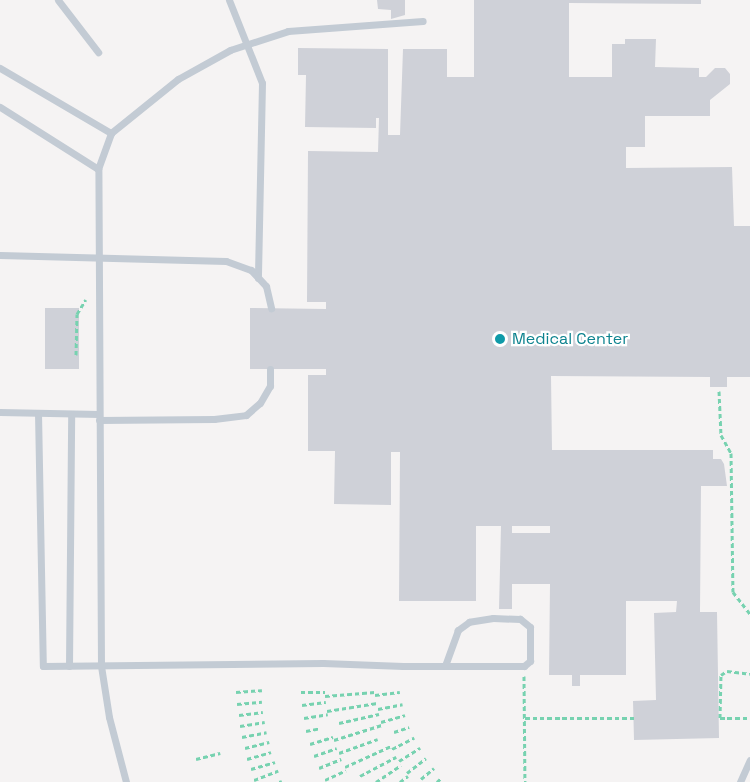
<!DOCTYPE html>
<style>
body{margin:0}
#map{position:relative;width:750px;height:782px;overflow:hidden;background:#f5f3f3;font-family:"Space Grotesk",sans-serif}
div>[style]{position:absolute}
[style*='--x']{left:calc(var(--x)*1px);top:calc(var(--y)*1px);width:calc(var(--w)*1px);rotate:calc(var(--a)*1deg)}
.building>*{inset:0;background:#cfd1d8;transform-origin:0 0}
.path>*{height:3px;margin-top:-1.5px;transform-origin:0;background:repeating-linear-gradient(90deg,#77d2b0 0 4.5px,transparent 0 7.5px)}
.lane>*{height:7px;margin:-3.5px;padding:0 3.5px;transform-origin:3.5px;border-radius:3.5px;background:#c3cbd4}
.dots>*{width:16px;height:16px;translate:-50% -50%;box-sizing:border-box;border:3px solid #fff;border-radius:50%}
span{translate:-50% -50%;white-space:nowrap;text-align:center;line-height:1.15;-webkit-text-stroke:4.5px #fff;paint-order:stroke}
.culture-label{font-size:16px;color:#0d838f}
.left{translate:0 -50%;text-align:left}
</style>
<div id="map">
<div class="building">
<i style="clip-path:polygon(377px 0,405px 0,405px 15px,391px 19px,391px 10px,378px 9px)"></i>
<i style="clip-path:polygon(evenodd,474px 0,701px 0,701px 4px,569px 3px,569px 77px,612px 77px,612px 44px,625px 44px,625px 39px,656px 39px,655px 67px,699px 68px,699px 77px,706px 77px,715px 68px,725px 68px,730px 74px,730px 84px,710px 100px,710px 116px,645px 116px,645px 147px,626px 147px,626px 168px,732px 167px,734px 226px,750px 226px,750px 377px,727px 377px,727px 387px,710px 387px,710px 377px,551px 376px,552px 450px,713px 450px,713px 459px,721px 459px,724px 464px,727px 486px,701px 486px,700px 612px,717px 612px,719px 738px,634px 740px,633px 701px,656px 700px,654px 613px,676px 612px,677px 601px,626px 601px,626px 675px,580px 675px,580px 686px,572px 686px,572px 675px,549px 675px,550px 584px,512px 584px,512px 609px,499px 609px,501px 526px,476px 526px,476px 601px,399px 601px,400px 452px,391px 452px,391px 505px,334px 504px,335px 451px,308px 451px,308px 375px,326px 375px,326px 369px,250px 369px,250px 308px,326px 309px,326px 302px,307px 302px,308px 151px,378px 152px,379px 118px,376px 118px,376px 128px,305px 127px,306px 75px,298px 75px,298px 48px,388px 49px,388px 135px,400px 135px,403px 49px,447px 49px,447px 77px,474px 77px,474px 0,512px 526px,550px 526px,550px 533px,512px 533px,512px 526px)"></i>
<i style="left:79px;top:308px;width:61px;height:34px;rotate:90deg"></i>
</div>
<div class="path">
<i style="--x:76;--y:355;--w:41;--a:-88.6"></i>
<i style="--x:77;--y:314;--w:17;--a:-59"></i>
<i style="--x:719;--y:391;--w:44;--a:87.4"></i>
<i style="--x:721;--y:435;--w:21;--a:61"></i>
<i style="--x:731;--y:453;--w:139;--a:89.2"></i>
<i style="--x:733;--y:592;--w:28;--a:52"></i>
<i style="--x:524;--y:676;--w:106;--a:89.5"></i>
<i style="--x:236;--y:692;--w:26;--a:-4"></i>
<i style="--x:301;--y:692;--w:24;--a:0"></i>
<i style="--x:375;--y:695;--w:25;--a:-7"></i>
<i style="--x:325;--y:696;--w:50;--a:-4.6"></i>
<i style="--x:237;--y:704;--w:25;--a:-5"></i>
<i style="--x:302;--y:705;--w:24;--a:-7"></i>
<i style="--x:378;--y:709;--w:25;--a:-11"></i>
<i style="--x:327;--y:711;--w:51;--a:-9.1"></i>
<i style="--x:239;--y:715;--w:24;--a:-7"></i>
<i style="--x:304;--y:718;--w:24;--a:-9"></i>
<i style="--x:525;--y:718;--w:109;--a:0"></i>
<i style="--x:747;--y:718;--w:27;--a:180"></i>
<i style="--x:720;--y:718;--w:43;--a:-88.7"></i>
<i style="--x:721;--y:675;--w:7;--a:-34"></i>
<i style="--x:727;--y:671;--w:23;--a:7"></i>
<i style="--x:381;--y:722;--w:25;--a:-16"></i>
<i style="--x:339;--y:723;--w:41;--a:-12.7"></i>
<i style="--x:240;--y:726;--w:25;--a:-9"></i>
<i style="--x:306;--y:731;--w:15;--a:-11"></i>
<i style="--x:394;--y:732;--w:16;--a:-18"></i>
<i style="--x:242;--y:737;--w:25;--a:-11"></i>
<i style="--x:334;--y:740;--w:50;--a:-17.4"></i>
<i style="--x:310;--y:744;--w:24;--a:-17"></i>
<i style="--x:245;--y:748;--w:25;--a:-14"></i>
<i style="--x:392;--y:749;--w:25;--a:-27"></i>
<i style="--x:339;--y:753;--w:41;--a:-19.7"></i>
<i style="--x:314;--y:756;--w:24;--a:-19"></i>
<i style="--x:196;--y:759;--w:25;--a:-14"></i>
<i style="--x:247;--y:759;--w:25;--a:-16"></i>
<i style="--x:399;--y:761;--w:25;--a:-32"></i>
<i style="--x:345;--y:767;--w:51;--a:-24.5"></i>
<i style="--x:319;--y:768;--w:24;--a:-22"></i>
<i style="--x:251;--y:769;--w:25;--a:-16"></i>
<i style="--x:407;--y:773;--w:24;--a:-38"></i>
<i style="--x:360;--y:776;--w:41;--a:-27.8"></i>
<i style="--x:421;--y:779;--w:17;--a:-40"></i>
<i style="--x:254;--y:780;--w:26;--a:-21"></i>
<i style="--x:325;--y:780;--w:23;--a:-25"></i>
<i style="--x:279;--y:782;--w:3;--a:-18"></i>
<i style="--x:376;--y:782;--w:30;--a:-34"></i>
<i style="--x:400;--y:782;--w:10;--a:-37"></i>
<i style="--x:437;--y:782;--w:7;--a:-45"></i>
</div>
<div class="lane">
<i style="--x:58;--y:0;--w:66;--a:52.4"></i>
<i style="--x:229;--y:0;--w:89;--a:68.3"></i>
<i style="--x:262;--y:83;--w:195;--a:91.2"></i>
<i style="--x:0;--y:68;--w:129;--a:30.4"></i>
<i style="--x:0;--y:107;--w:116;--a:32.3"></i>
<i style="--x:0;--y:255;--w:226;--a:1.5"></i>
<i style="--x:226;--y:261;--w:27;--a:20"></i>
<i style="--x:251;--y:270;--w:22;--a:47"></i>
<i style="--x:266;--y:286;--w:23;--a:77"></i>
<i style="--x:0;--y:412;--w:99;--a:1.2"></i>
<i style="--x:38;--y:413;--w:253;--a:88.9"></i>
<i style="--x:43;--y:666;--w:280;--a:-0.6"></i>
<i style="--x:323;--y:663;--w:80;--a:2.1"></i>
<i style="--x:403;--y:666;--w:121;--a:0"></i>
<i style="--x:524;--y:666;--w:8;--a:-40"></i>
<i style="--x:530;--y:661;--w:34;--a:-90"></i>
<i style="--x:530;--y:627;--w:13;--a:-141"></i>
<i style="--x:520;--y:619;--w:27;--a:-178"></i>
<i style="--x:493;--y:618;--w:24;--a:171"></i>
<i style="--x:469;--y:622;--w:14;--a:144"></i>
<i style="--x:458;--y:630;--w:38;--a:110"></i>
<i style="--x:99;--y:420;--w:115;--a:-0.5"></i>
<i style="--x:214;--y:419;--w:32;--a:-7"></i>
<i style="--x:246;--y:415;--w:18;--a:-41"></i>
<i style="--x:260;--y:403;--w:20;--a:-60"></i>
<i style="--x:270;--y:386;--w:17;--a:-90"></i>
<i style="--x:69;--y:666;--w:252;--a:-89.5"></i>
<i style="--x:126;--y:782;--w:67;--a:-104.7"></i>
<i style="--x:109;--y:717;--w:52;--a:-98.9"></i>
<i style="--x:101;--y:666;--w:497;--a:-90.3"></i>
<i style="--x:98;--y:169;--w:38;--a:-70"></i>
<i style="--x:111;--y:133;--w:86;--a:-38.9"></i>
<i style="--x:178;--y:79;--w:60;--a:-29.1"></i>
<i style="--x:230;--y:50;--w:61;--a:-18.1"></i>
<i style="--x:288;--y:31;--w:135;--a:-4.2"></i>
<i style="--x:740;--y:782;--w:24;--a:-66"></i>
</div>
<div class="dots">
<i style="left:500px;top:339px;background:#0f9aa8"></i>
</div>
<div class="culture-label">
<span class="left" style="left:512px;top:339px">Medical Center</span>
</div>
</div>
